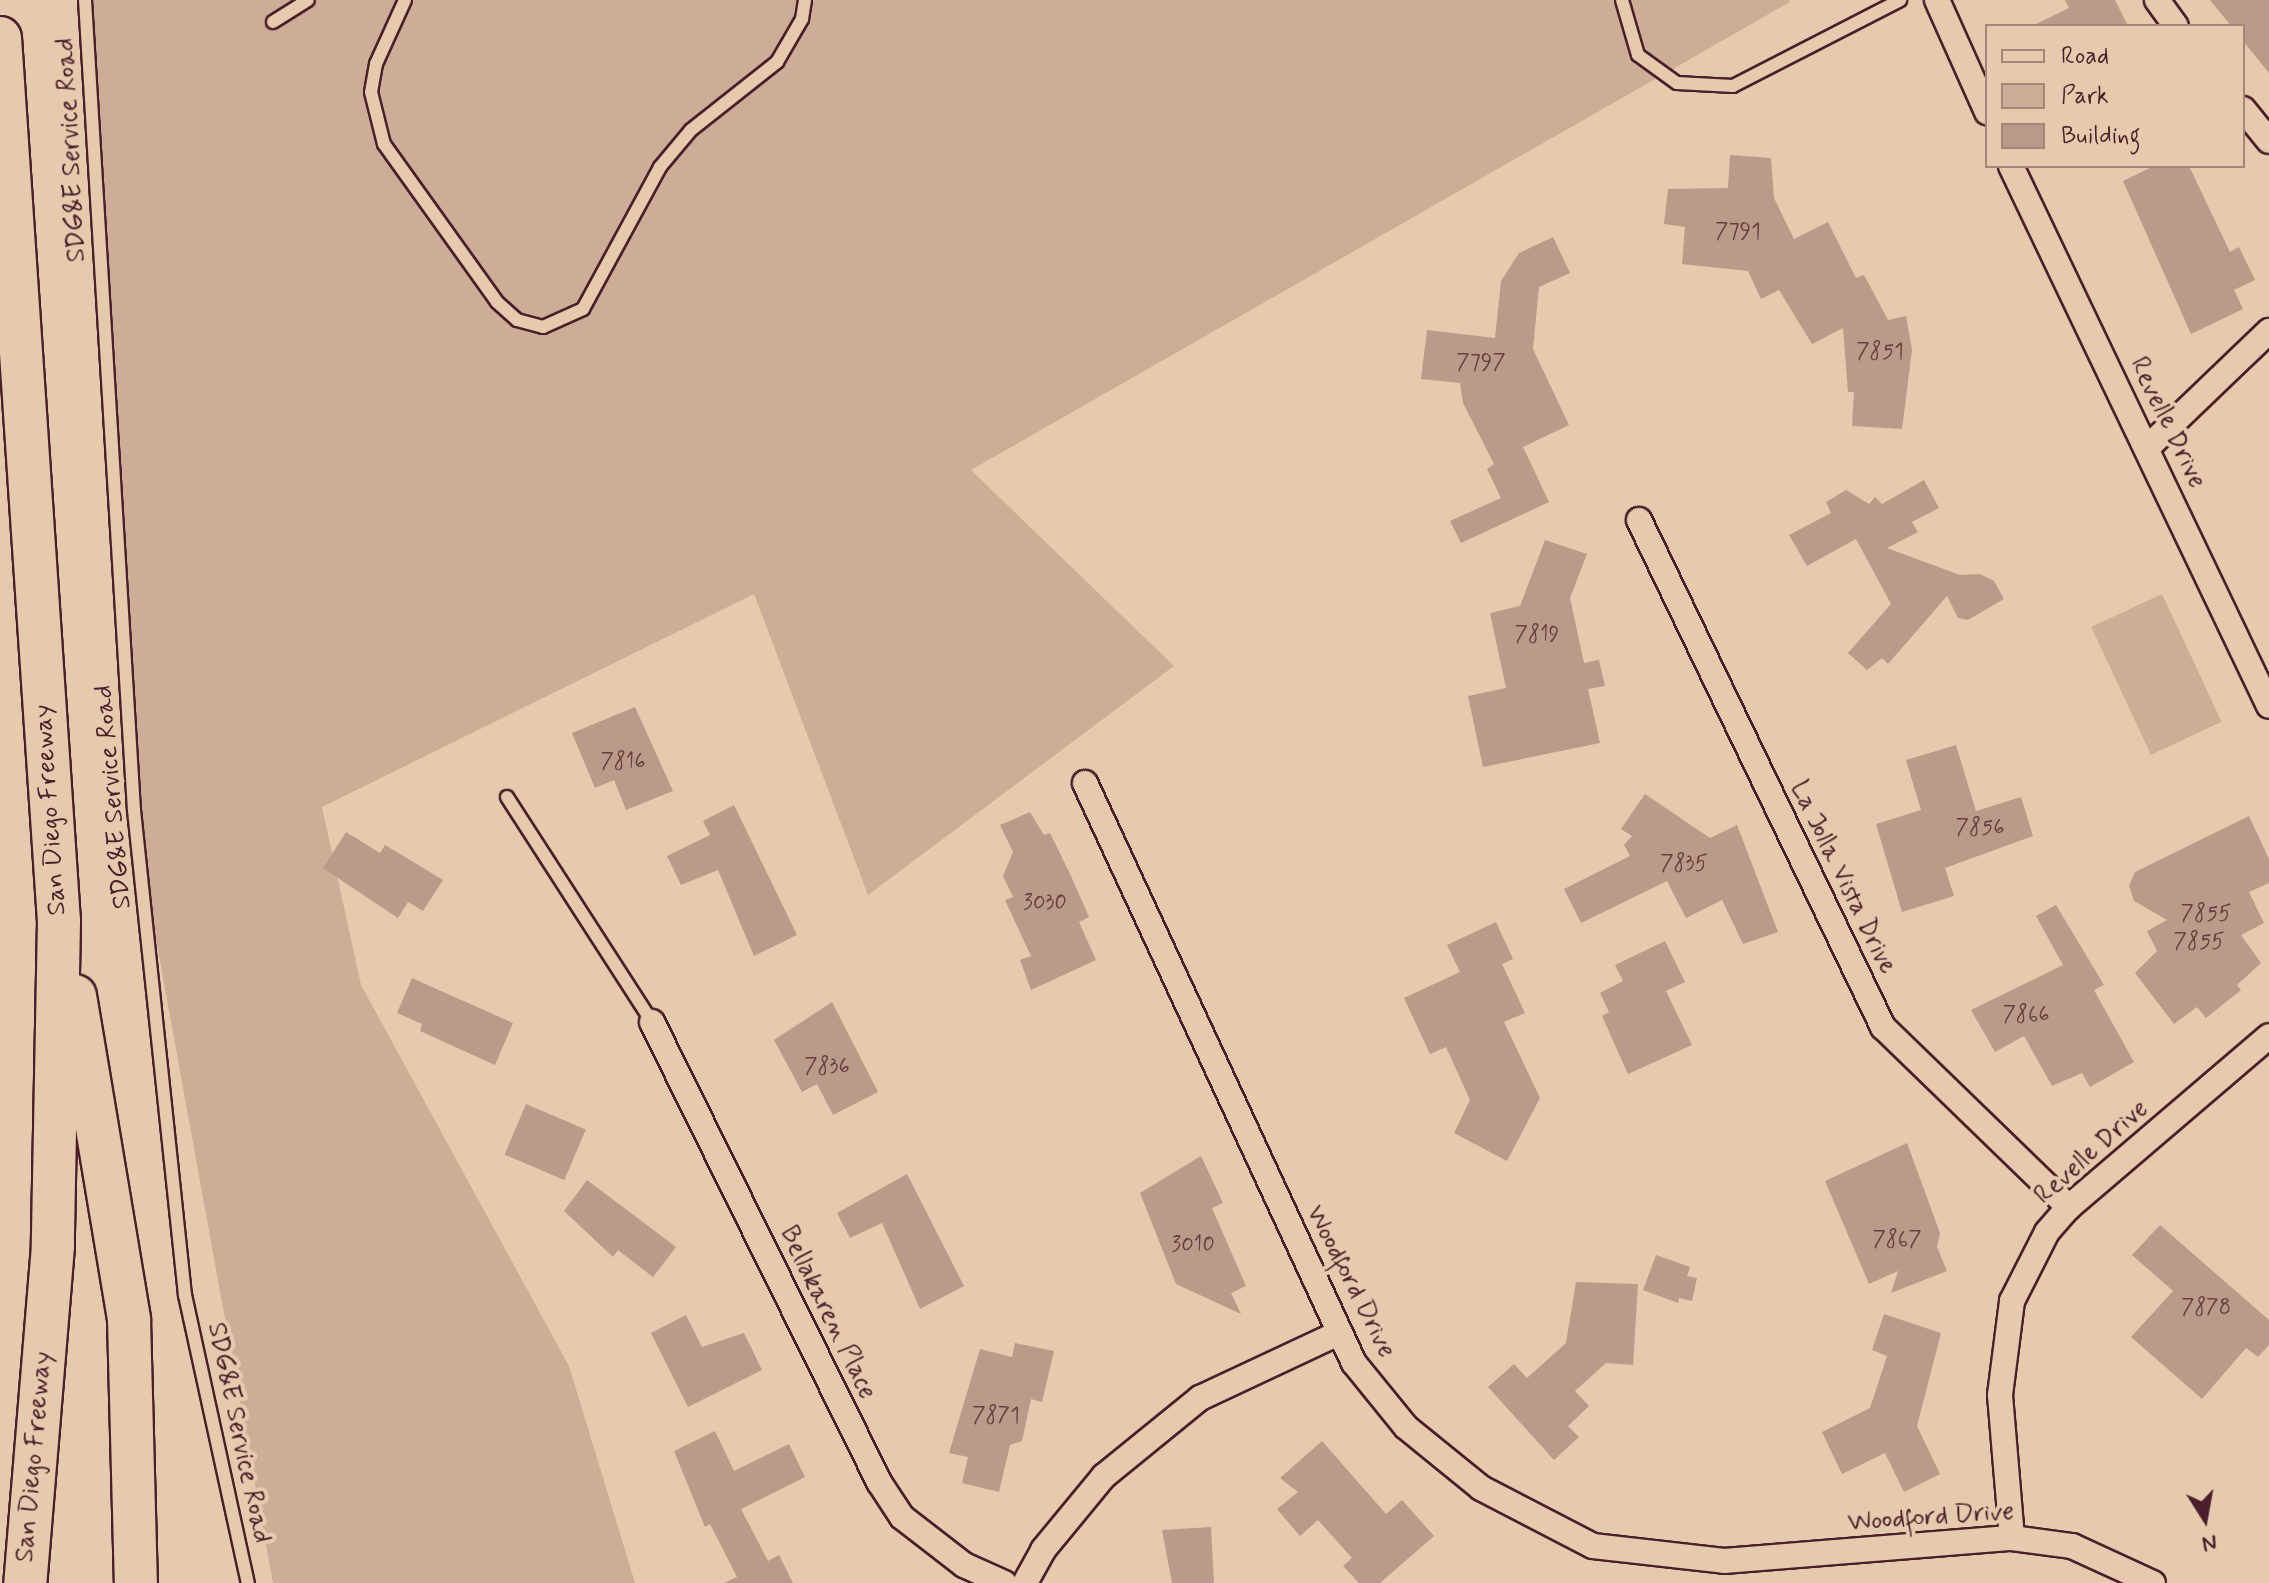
<!DOCTYPE html>
<style>
body{margin:0}
#map{position:relative;width:2269px;height:1583px;overflow:hidden;background:#e5caad;font-family:Mynerve,sans-serif}
div>[style]{position:absolute}
[style*='--x']{left:calc(var(--x)*1px);top:calc(var(--y)*1px);width:calc(var(--w)*1px);rotate:calc(var(--a)*1deg)}
.green>*{inset:0;background:#ccae98;transform-origin:0 0}
.building>*{inset:0;background:#ba9b89;transform-origin:0 0}
.roads{filter:drop-shadow(2px 0 #4a1f2b) drop-shadow(-2px 0 #4a1f2b) drop-shadow(0 2px #4a1f2b) drop-shadow(0 -2px #4a1f2b)}
.service>*{height:12px;margin:-6px;padding:0 6px;transform-origin:6px;border-radius:6px;background:#e5caad}
.minor>*{height:24px;margin:-12px;padding:0 12px;transform-origin:12px;border-radius:12px;background:#e5caad}
.motorway>*{height:42px;margin:-21px;padding:0 21px;transform-origin:21px;border-radius:21px;background:#e5caad}
span{translate:-50% -50%;white-space:nowrap;text-align:center;line-height:1.15;-webkit-text-stroke:8px #e5caad;paint-order:stroke}
.number-label{font-size:22px;color:#663e42}
.number-label span{-webkit-text-stroke-width:0}
.street-label{font-size:26px;color:#4a1f2b}
.legend{position:absolute;left:1985px;top:24px;width:260px;height:144px;box-sizing:border-box;background:#e5caad;border:2px solid #a78679;margin:0;padding:10px 14px;list-style:none;font-size:24px;color:#4a1f2b}
.legend li{display:flex;align-items:center;gap:16px;height:40px}
.legend b{width:40px;border:2px solid #a78679}
.north{position:absolute;left:2165px;top:1479px;width:80px;height:80px;-webkit-text-stroke:6px #e5caad;paint-order:stroke;rotate:169deg;font-size:22px;font-weight:700;line-height:32px;text-align:center;color:#4a1f2b}
.north::after{content:'';display:block;margin:auto;width:28px;height:36px;background:#4a1f2b;clip-path:polygon(50% 0,100% 100%,50% 72%,0 100%)}
</style>
<div id="map">
<div class="green">
<i style="clip-path:polygon(87px 0,1789px 0,1790px 2px,971px 470px,1174px 666px,868px 895px,754px 594px,322px 807px,361px 985px,569px 1366px,635px 1583px,273px 1583px,148px 895px)"></i>
<i style="left:2162px;top:594px;width:141px;height:78px;rotate:65deg"></i>
</div>
<div class="building">
<i style="clip-path:polygon(2065px 0,2115px 0,2128px 26px,2032px 26px,2069px 8px)"></i>
<i style="clip-path:polygon(2210px 0,2269px 0,2269px 73px,2243px 41px,2243px 26px,2231px 26px)"></i>
<i style="clip-path:polygon(1730px 155px,1771px 158px,1774px 198px,1794px 239px,1828px 222px,1856px 278px,1864px 275px,1888px 320px,1906px 316px,1912px 350px,1902px 429px,1852px 426px,1854px 392px,1848px 392px,1843px 328px,1812px 344px,1779px 290px,1761px 299px,1748px 271px,1682px 264px,1685px 227px,1664px 224px,1668px 189px,1728px 188px)"></i>
<i style="clip-path:polygon(2154px 166px,2189px 166px,2230px 252px,2239px 247px,2255px 280px,2234px 290px,2243px 309px,2191px 334px,2123px 181px)"></i>
<i style="clip-path:polygon(1553px 237px,1570px 273px,1539px 287px,1533px 349px,1569px 425px,1523px 447px,1549px 502px,1461px 543px,1450px 521px,1501px 498px,1487px 469px,1494px 464px,1463px 403px,1460px 383px,1421px 379px,1427px 330px,1495px 338px,1501px 281px,1519px 253px)"></i>
<i style="clip-path:polygon(1924px 480px,1939px 508px,1912px 522px,1918px 532px,1887px 548px,1960px 575px,1980px 574px,1994px 581px,2004px 599px,1968px 620px,1958px 618px,1947px 596px,1888px 664px,1882px 658px,1867px 670px,1848px 653px,1891px 604px,1856px 539px,1807px 566px,1789px 535px,1831px 513px,1826px 502px,1846px 490px,1869px 504px,1875px 497px,1882px 504px)"></i>
<i style="clip-path:polygon(1545px 540px,1587px 554px,1570px 598px,1584px 663px,1599px 660px,1605px 686px,1588px 689px,1600px 743px,1483px 767px,1468px 696px,1506px 688px,1490px 613px,1520px 606px)"></i>
<i style="clip-path:polygon(635px 707px,673px 791px,626px 810px,614px 780px,595px 788px,572px 733px)"></i>
<i style="clip-path:polygon(1956px 745px,1976px 811px,2021px 797px,2033px 836px,1945px 868px,1954px 896px,1902px 912px,1876px 824px,1921px 810px,1906px 760px)"></i>
<i style="clip-path:polygon(1645px 794px,1710px 838px,1737px 825px,1778px 932px,1743px 944px,1722px 900px,1686px 918px,1667px 881px,1581px 923px,1564px 889px,1630px 856px,1624px 845px,1632px 836px,1621px 829px)"></i>
<i style="clip-path:polygon(734px 805px,797px 935px,754px 956px,718px 870px,681px 885px,667px 856px,710px 835px,703px 821px)"></i>
<i style="clip-path:polygon(1030px 812px,1044px 835px,1050px 833px,1071px 876px,1089px 917px,1079px 922px,1096px 960px,1031px 990px,1020px 960px,1031px 956px,1005px 900px,1013px 897px,1003px 876px,1013px 852px,1000px 825px)"></i>
<i style="clip-path:polygon(2249px 816px,2269px 859px,2269px 883px,2249px 892px,2264px 923px,2241px 935px,2261px 963px,2237px 985px,2241px 990px,2206px 1018px,2197px 1007px,2174px 1024px,2135px 973px,2157px 951px,2147px 931px,2167px 920px,2134px 901px,2129px 886px,2135px 872px)"></i>
<i style="clip-path:polygon(346px 832px,380px 853px,385px 845px,443px 880px,423px 911px,408px 902px,398px 918px,323px 868px)"></i>
<i style="clip-path:polygon(2056px 905px,2104px 985px,2094px 990px,2134px 1062px,2090px 1087px,2082px 1073px,2052px 1086px,2024px 1036px,1995px 1052px,1971px 1010px,2063px 965px,2036px 916px)"></i>
<i style="clip-path:polygon(1496px 922px,1513px 959px,1502px 964px,1525px 1013px,1504px 1022px,1540px 1098px,1507px 1161px,1454px 1133px,1470px 1100px,1446px 1047px,1430px 1054px,1404px 998px,1460px 972px,1447px 945px)"></i>
<i style="clip-path:polygon(1665px 941px,1685px 982px,1666px 991px,1692px 1045px,1628px 1074px,1602px 1016px,1609px 1012px,1600px 993px,1623px 981px,1615px 965px)"></i>
<i style="clip-path:polygon(412px 978px,513px 1023px,495px 1065px,420px 1031px,422px 1024px,397px 1013px)"></i>
<i style="clip-path:polygon(832px 1002px,878px 1092px,833px 1115px,817px 1084px,802px 1092px,774px 1040px)"></i>
<i style="left:526px;top:1104px;width:65px;height:55px;rotate:23deg"></i>
<i style="clip-path:polygon(1907px 1143px,1940px 1233px,1937px 1247px,1947px 1271px,1891px 1293px,1898px 1271px,1869px 1284px,1825px 1181px)"></i>
<i style="clip-path:polygon(1201px 1156px,1223px 1203px,1212px 1208px,1246px 1286px,1231px 1293px,1241px 1314px,1176px 1284px,1140px 1193px)"></i>
<i style="clip-path:polygon(907px 1174px,964px 1286px,920px 1309px,882px 1223px,850px 1238px,837px 1213px)"></i>
<i style="clip-path:polygon(587px 1180px,676px 1247px,653px 1277px,618px 1250px,613px 1257px,564px 1211px)"></i>
<i style="clip-path:polygon(2160px 1225px,2269px 1320px,2269px 1345px,2258px 1357px,2246px 1348px,2202px 1399px,2131px 1337px,2173px 1291px,2132px 1255px)"></i>
<i style="clip-path:polygon(1656px 1255px,1690px 1267px,1687px 1276px,1697px 1278px,1692px 1301px,1679px 1298px,1678px 1303px,1643px 1290px)"></i>
<i style="clip-path:polygon(1576px 1282px,1638px 1284px,1633px 1365px,1606px 1363px,1575px 1391px,1589px 1406px,1568px 1426px,1579px 1437px,1554px 1460px,1488px 1387px,1514px 1364px,1527px 1378px,1566px 1343px)"></i>
<i style="clip-path:polygon(1884px 1314px,1941px 1333px,1917px 1426px,1940px 1474px,1904px 1492px,1885px 1453px,1842px 1474px,1822px 1432px,1870px 1408px,1887px 1356px,1872px 1350px)"></i>
<i style="clip-path:polygon(686px 1315px,702px 1347px,744px 1333px,762px 1370px,688px 1407px,651px 1333px)"></i>
<i style="clip-path:polygon(1015px 1343px,1054px 1351px,1042px 1402px,1031px 1399px,1022px 1441px,1010px 1445px,999px 1492px,962px 1483px,968px 1457px,949px 1453px,980px 1349px,1012px 1357px)"></i>
<i style="clip-path:polygon(715px 1431px,734px 1471px,789px 1444px,805px 1477px,741px 1509px,768px 1561px,779px 1555px,793px 1583px,724px 1583px,737px 1577px,710px 1524px,705px 1527px,674px 1451px)"></i>
<i style="clip-path:polygon(1322px 1441px,1386px 1514px,1402px 1500px,1434px 1536px,1380px 1583px,1359px 1583px,1343px 1566px,1352px 1558px,1318px 1520px,1300px 1536px,1277px 1509px,1298px 1492px,1280px 1478px)"></i>
<i style="clip-path:polygon(1211px 1527px,1214px 1583px,1172px 1583px,1162px 1530px)"></i>
</div>
<div class="roads">
<div class="service">
<i style="--x:85;--y:0;--w:811;--a:86.54"></i>
<i style="--x:134;--y:810;--w:488;--a:84"></i>
<i style="--x:185;--y:1295;--w:295;--a:77.7"></i>
<i style="--x:405;--y:0;--w:70;--a:114.4"></i>
<i style="--x:376;--y:64;--w:28;--a:100"></i>
<i style="--x:371;--y:92;--w:54;--a:76"></i>
<i style="--x:384;--y:144;--w:194;--a:54.4"></i>
<i style="--x:497;--y:302;--w:27;--a:42"></i>
<i style="--x:517;--y:320;--w:27;--a:15"></i>
<i style="--x:543;--y:327;--w:44;--a:-24.2"></i>
<i style="--x:583;--y:309;--w:162;--a:-61.5"></i>
<i style="--x:660;--y:167;--w:48;--a:-50"></i>
<i style="--x:691;--y:130;--w:110;--a:-38.3"></i>
<i style="--x:777;--y:62;--w:50;--a:-59.8"></i>
<i style="--x:802;--y:19;--w:19;--a:-81"></i>
<i style="--x:1622;--y:0;--w:57;--a:73.8"></i>
<i style="--x:1638;--y:55;--w:48;--a:35.7"></i>
<i style="--x:1677;--y:83;--w:56;--a:3.1"></i>
<i style="--x:1733;--y:86;--w:188;--a:-27.2"></i>
<i style="--x:273;--y:22;--w:41;--a:-32.2"></i>
<i style="--x:507;--y:797;--w:268;--a:57.2"></i>
</div>
<div class="minor">
<i style="--x:1937;--y:0;--w:123;--a:65.9"></i>
<i style="--x:2157;--y:0;--w:32;--a:54"></i>
<i style="--x:2243;--y:109;--w:41;--a:50.9"></i>
<i style="--x:2011;--y:166;--w:598;--a:64.46"></i>
<i style="--x:2148;--y:447;--w:168;--a:-43.8"></i>
<i style="--x:1639;--y:520;--w:563;--a:64.3"></i>
<i style="--x:1883;--y:1027;--w:259;--a:44.1"></i>
<i style="--x:1085;--y:783;--w:639;--a:65.12"></i>
<i style="--x:1354;--y:1363;--w:82;--a:50.9"></i>
<i style="--x:1406;--y:1427;--w:97;--a:39.1"></i>
<i style="--x:1481;--y:1488;--w:126;--a:27.4"></i>
<i style="--x:1593;--y:1546;--w:132;--a:6.5"></i>
<i style="--x:1724;--y:1561;--w:289;--a:-4.6"></i>
<i style="--x:2012;--y:1538;--w:61;--a:7.6"></i>
<i style="--x:2072;--y:1546;--w:89;--a:24.6"></i>
<i style="--x:652;--y:1022;--w:513;--a:63.73"></i>
<i style="--x:879;--y:1482;--w:42;--a:56.7"></i>
<i style="--x:902;--y:1517;--w:78;--a:37.7"></i>
<i style="--x:964;--y:1565;--w:44;--a:24.2"></i>
<i style="--x:2012;--y:1538;--w:144;--a:-94.8"></i>
<i style="--x:2000;--y:1395;--w:95;--a:-82.7"></i>
<i style="--x:2012;--y:1301;--w:77;--a:-63.1"></i>
<i style="--x:2047;--y:1232;--w:33;--a:-49"></i>
<i style="--x:2069;--y:1207;--w:263;--a:-40.5"></i>
<i style="--x:1025;--y:1583;--w:38;--a:-61"></i>
<i style="--x:1043;--y:1550;--w:96;--a:-50.5"></i>
<i style="--x:1104;--y:1476;--w:124;--a:-39.1"></i>
<i style="--x:1200;--y:1398;--w:153;--a:-25.1"></i>
</div>
<div class="motorway">
<i style="--x:0;--y:38;--w:885;--a:86.18"></i>
<i style="--x:59;--y:921;--w:325;--a:91.1"></i>
<i style="--x:53;--y:1246;--w:338;--a:94.7"></i>
<i style="--x:75;--y:996;--w:328;--a:80.5"></i>
<i style="--x:129;--y:1320;--w:263;--a:88.5"></i>
</div>
</div>
<div class="number-label">
<span style="left:1738px;top:233px">7791</span>
<span style="left:1880px;top:353px">7851</span>
<span style="left:1481px;top:364px">7797</span>
<span style="left:1537px;top:636px">7819</span>
<span style="left:623px;top:763px">7816</span>
<span style="left:1980px;top:829px">7856</span>
<span style="left:1684px;top:865px">7835</span>
<span style="left:1045px;top:904px">3030</span>
<span style="left:2206px;top:915px">7855</span>
<span style="left:2199px;top:943px">7855</span>
<span style="left:2026px;top:1016px">7866</span>
<span style="left:827px;top:1068px">7836</span>
<span style="left:1897px;top:1241px">7867</span>
<span style="left:1193px;top:1246px">3010</span>
<span style="left:2206px;top:1309px">7878</span>
<span style="left:996px;top:1417px">7871</span>
</div>
<div class="street-label">
<span style="left:72px;top:150px;rotate:-93deg">SDG&amp;E Service Road</span>
<span style="left:2167px;top:423px;rotate:64deg">Revelle Drive</span>
<span style="left:114px;top:797px;rotate:-95deg">SDG&amp;E Service Road</span>
<span style="left:51px;top:810px;rotate:-94deg">San Diego Freeway</span>
<span style="left:1842px;top:878px;rotate:64deg">La Jolla Vista Drive</span>
<span style="left:2092px;top:1153px;rotate:-42deg">Revelle Drive</span>
<span style="left:1350px;top:1282px;rotate:63deg">Woodford Drive</span>
<span style="left:827px;top:1313px;rotate:64deg">Bellakaren Place</span>
<span style="left:238px;top:1433px;rotate:78deg">SDG&amp;E Service Road</span>
<span style="left:35px;top:1457px;rotate:-85deg">San Diego Freeway</span>
<span style="left:1931px;top:1518px;rotate:-4deg">Woodford Drive</span>
</div>
<ul class="legend">
<li><b style="height:10px;background:#e5caad"></b>Road</li>
<li><b style="height:22px;background:#ccae98"></b>Park</li>
<li><b style="height:22px;background:#ba9b89"></b>Building</li>
</ul>
<div class="north">N</div>
</div>
